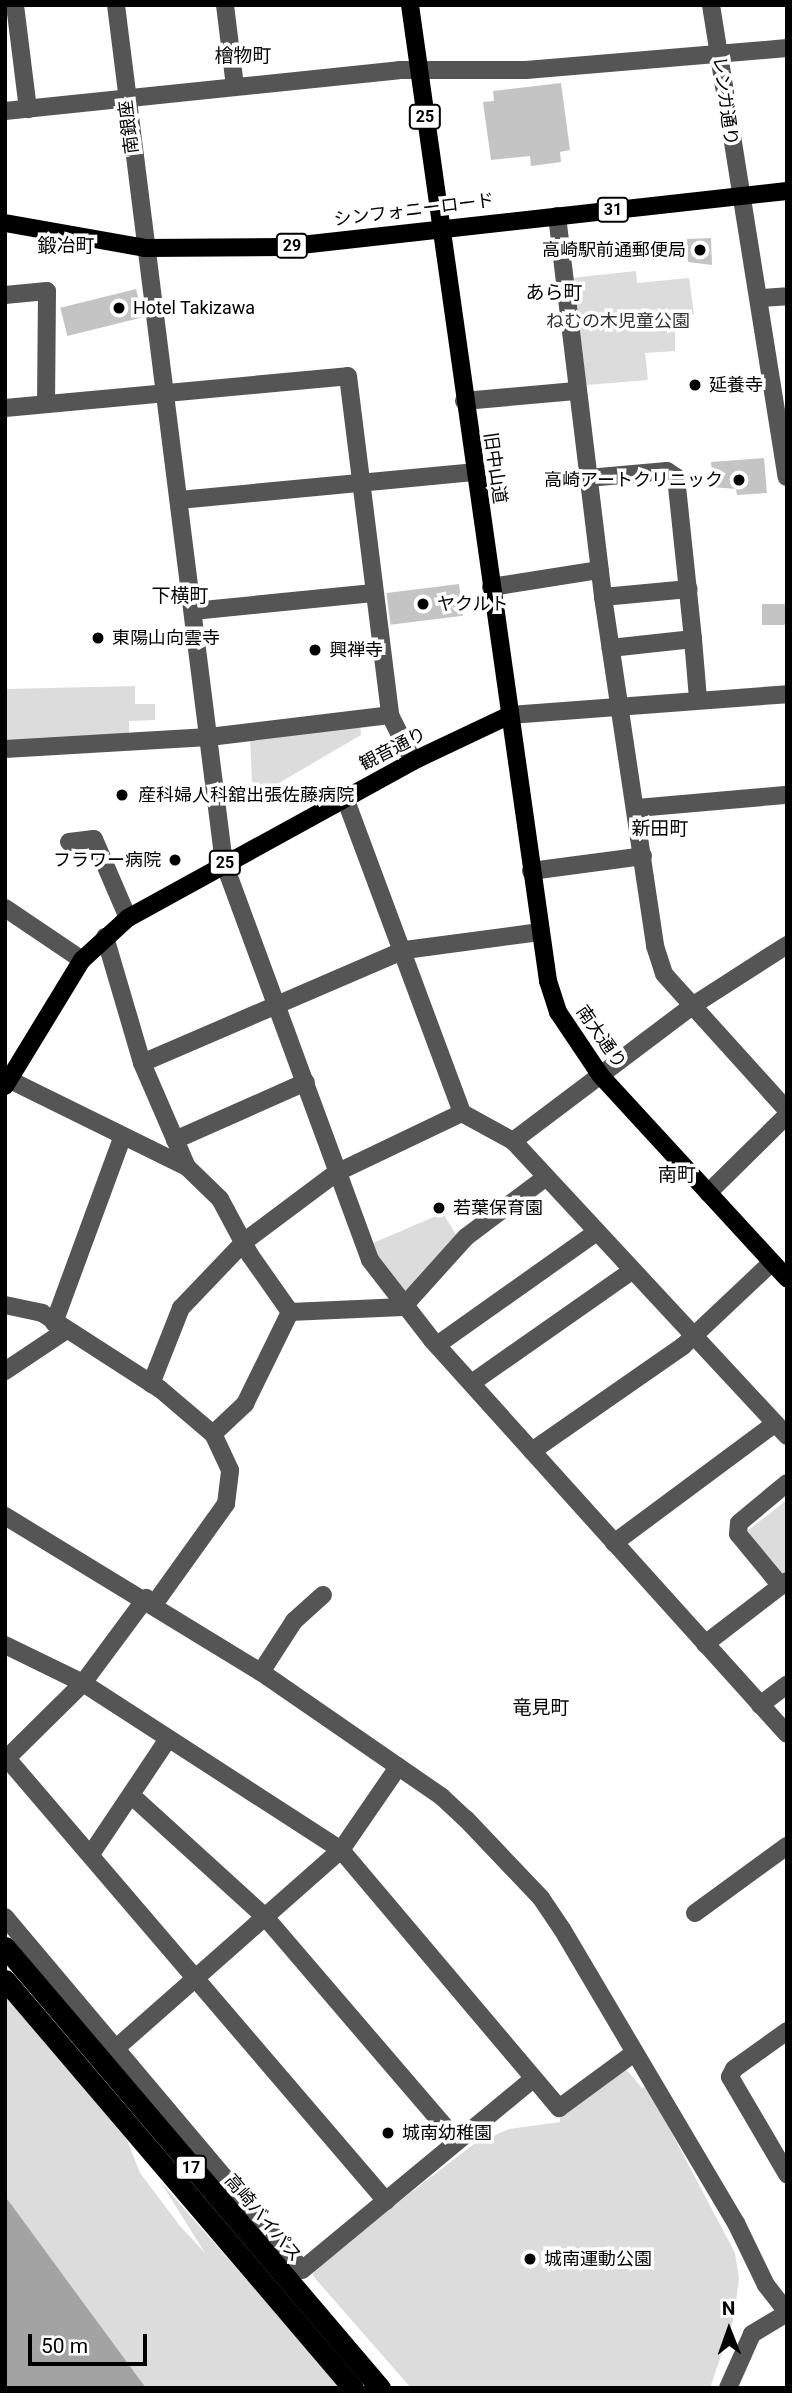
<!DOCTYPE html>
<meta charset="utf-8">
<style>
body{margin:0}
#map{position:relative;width:792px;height:2393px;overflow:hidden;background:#fff;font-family:Roboto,"Noto Sans JP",sans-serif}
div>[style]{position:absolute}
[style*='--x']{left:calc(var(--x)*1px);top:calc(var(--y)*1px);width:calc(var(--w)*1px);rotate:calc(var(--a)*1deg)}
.green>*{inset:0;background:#dcdcdc}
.water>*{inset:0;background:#a3a3a3}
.building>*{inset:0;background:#c4c4c4;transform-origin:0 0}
.minor>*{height:18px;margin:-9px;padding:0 9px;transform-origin:9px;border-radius:9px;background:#555}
.major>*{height:18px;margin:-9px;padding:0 9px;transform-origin:9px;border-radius:9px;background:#000}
.highway>*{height:21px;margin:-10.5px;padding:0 10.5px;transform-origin:10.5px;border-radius:10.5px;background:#000}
.dots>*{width:19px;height:19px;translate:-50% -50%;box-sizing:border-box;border:4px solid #fff;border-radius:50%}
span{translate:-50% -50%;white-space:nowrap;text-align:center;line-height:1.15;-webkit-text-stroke:7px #fff;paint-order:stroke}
.shield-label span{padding:2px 5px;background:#fff;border:2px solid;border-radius:5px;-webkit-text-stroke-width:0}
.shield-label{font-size:16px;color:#000;font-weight:700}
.street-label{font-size:18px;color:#000}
.poi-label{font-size:18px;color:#000}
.right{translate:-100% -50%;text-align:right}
.left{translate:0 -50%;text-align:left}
.park-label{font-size:18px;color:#333}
.neighbourhood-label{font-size:19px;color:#000}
.frame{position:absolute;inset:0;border:7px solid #000;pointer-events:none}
.north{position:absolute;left:694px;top:2295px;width:70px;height:70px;-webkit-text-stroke:5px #fff;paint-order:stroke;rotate:359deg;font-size:19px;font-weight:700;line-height:28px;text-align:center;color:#000}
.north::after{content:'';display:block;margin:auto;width:24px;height:32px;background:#000;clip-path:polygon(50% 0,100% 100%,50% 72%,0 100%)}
.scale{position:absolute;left:28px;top:2334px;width:119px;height:32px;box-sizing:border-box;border:4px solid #000;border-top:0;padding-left:9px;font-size:21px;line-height:24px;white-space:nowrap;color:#000;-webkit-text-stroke:5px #fff;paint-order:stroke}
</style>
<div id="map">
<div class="green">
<i style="clip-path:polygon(636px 271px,637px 283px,689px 278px,694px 314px,675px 316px,675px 351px,645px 353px,648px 380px,587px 385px,580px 378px,571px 278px)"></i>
<i style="clip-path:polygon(135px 686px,135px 704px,155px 704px,155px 720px,129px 721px,129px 735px,5px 743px,5px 689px)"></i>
<i style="clip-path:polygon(360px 724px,361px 735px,262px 793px,252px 781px,250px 737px)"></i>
<i style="clip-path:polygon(443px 1213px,459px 1240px,406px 1297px,381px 1266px,373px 1243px)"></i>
<i style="clip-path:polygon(787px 1500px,787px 1577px,783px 1580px,747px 1539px,747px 1531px)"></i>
<i style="clip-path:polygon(5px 1988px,127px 2140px,140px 2173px,180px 2226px,205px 2253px,160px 2181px,341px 2388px,146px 2388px,5px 2196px)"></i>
<i style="clip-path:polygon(624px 2067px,642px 2088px,647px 2086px,735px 2253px,739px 2278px,734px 2318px,710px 2388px,411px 2388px,313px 2276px,315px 2266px,474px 2144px,509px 2129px,560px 2122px,560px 2116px)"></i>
</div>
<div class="water">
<i style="clip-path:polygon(5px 2196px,146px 2388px,5px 2388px)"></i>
</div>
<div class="building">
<i style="clip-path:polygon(561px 83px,570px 150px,560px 152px,561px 162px,531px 166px,530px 156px,491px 160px,483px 102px,494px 101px,493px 91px)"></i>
<i style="clip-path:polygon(711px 238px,712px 265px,688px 262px,687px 239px)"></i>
<i style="left:136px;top:289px;width:29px;height:78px;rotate:76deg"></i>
<i style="clip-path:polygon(764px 458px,767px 493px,737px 495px,736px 489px,713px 487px,711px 462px)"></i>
<i style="left:459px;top:584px;width:32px;height:73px;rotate:83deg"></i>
<i style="left:762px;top:604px;width:25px;height:21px"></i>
</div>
<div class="minor">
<i style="--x:15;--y:5;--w:105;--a:82.9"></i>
<i style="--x:116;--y:5;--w:865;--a:82.83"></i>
<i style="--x:224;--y:863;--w:423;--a:69.8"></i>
<i style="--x:370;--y:1260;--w:101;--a:52.2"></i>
<i style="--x:432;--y:1340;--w:530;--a:47.98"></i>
<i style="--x:225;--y:5;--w:82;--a:83"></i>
<i style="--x:711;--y:5;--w:478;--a:80.9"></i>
<i style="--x:5;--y:111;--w:396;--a:-5.9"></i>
<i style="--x:399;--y:70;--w:127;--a:0"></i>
<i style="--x:526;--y:70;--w:262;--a:-4.8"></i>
<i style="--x:557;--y:216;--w:384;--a:83.1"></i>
<i style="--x:603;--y:597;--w:353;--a:81.5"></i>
<i style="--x:655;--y:946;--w:29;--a:72"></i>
<i style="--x:664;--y:974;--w:183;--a:47.9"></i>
<i style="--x:5;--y:295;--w:42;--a:-5.4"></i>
<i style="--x:47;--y:291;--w:113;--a:90.5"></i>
<i style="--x:761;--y:298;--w:26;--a:-4"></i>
<i style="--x:464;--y:401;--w:112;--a:-5.1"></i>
<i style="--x:5;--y:408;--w:344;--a:-5.3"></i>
<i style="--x:348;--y:376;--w:342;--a:82.9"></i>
<i style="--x:390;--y:715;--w:51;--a:63.4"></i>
<i style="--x:588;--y:478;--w:79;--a:-5.1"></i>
<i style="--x:667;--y:471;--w:11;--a:34"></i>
<i style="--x:676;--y:477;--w:163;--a:84"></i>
<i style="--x:693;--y:639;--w:83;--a:173.8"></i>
<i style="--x:179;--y:500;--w:296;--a:-5.4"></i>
<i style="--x:491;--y:587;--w:110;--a:-8.9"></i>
<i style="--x:603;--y:597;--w:86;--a:-5.3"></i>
<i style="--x:193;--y:611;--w:181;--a:-5.7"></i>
<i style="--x:693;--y:639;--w:60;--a:85.2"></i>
<i style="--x:510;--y:715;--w:278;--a:-4.3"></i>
<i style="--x:5;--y:749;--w:204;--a:-3.4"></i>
<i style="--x:209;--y:737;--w:182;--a:-6.9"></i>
<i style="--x:345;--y:798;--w:336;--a:69.6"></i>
<i style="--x:462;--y:1113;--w:58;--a:28.8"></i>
<i style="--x:513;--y:1141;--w:403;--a:47.1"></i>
<i style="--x:637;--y:808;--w:151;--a:-5"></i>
<i style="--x:69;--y:842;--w:25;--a:-7"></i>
<i style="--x:94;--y:839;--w:86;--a:66.7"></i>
<i style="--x:531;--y:871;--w:113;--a:-7.6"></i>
<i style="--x:5;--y:908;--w:93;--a:34"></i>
<i style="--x:105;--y:937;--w:131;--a:73.6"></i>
<i style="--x:142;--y:1063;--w:113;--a:66.6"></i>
<i style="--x:187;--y:1167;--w:46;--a:44.1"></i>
<i style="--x:220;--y:1199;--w:64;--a:61.8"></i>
<i style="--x:250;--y:1255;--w:70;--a:54.9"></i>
<i style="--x:142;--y:1063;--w:286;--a:-23.3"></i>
<i style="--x:405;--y:950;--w:136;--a:-7.6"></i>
<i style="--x:10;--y:1080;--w:197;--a:26.2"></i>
<i style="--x:175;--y:1140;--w:143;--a:-23.9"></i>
<i style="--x:513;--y:1141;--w:224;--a:-37"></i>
<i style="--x:692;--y:1006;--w:113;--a:-32.7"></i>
<i style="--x:708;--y:1193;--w:111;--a:-44.6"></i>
<i style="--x:5;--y:1305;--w:38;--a:12"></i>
<i style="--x:42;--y:1313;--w:140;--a:32.8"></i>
<i style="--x:160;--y:1389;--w:70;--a:40.3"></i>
<i style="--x:54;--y:1323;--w:197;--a:-69.8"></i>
<i style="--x:437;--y:1345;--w:194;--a:-35.3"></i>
<i style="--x:5;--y:1371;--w:72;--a:-33.7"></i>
<i style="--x:473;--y:1382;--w:192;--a:-35"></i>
<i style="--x:151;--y:1384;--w:82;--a:-68.5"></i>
<i style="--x:181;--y:1308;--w:93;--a:-46.3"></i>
<i style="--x:245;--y:1241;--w:114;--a:-36.8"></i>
<i style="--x:336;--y:1173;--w:140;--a:-25.5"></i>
<i style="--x:532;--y:1451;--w:184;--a:-34.8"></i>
<i style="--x:683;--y:1346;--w:122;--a:-43.3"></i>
<i style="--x:5;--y:1516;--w:300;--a:31.4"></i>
<i style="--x:261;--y:1672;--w:220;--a:34.6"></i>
<i style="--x:442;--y:1797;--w:33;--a:43"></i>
<i style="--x:466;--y:1819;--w:109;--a:46.5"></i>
<i style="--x:541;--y:1898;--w:37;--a:56"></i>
<i style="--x:562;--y:1929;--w:342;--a:59.4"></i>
<i style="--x:736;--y:2223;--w:69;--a:64.2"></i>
<i style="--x:766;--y:2285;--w:34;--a:52"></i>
<i style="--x:614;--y:1543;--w:199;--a:-36.6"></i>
<i style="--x:781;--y:1586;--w:67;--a:-129.6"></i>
<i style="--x:738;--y:1534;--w:11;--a:-85"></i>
<i style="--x:739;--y:1523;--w:62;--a:-39.8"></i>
<i style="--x:155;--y:1603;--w:122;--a:-54.4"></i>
<i style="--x:226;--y:1504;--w:34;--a:-83"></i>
<i style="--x:230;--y:1470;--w:40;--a:-115"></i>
<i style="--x:213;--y:1434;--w:44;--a:-43.2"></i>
<i style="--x:245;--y:1404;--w:102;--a:-63.9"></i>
<i style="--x:290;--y:1312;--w:113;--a:-2.5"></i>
<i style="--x:403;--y:1307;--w:94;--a:-48"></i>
<i style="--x:466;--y:1237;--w:99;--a:-36.8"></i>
<i style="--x:705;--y:1644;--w:103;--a:-37.5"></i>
<i style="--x:5;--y:1645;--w:87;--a:26"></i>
<i style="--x:83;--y:1683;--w:307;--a:32.9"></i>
<i style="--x:341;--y:1850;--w:338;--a:49.8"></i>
<i style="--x:559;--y:2108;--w:93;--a:-36.3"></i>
<i style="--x:261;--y:1672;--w:61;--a:-57.1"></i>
<i style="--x:294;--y:1621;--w:39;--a:-42"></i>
<i style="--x:760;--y:1705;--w:34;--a:-37"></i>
<i style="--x:5;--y:1756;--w:586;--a:49.43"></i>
<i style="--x:5;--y:1760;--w:110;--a:-44.6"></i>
<i style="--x:83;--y:1683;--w:106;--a:-53.5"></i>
<i style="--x:131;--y:1795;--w:183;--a:42.3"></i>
<i style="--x:266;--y:1918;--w:294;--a:49.4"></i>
<i style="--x:91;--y:1854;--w:138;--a:-56.2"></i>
<i style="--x:695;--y:1913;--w:114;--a:-36.1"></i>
<i style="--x:5;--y:1917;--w:461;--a:49.9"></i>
<i style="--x:302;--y:2270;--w:298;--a:-39.6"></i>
<i style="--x:787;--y:2031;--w:65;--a:144.4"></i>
<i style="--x:734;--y:2069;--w:9;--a:117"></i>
<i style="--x:730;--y:2077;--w:113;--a:59.6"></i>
<i style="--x:114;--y:2050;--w:303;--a:-41.4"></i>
<i style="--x:341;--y:1850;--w:101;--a:-55.5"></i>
<i style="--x:728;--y:2388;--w:59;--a:-66"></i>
<i style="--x:752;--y:2334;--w:41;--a:-31"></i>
</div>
<div class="major">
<i style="--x:410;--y:5;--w:986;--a:81.95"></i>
<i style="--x:548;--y:981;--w:33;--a:72"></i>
<i style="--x:558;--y:1012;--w:77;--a:56.1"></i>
<i style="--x:601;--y:1076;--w:275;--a:47.4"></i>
<i style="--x:5;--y:223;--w:142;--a:10.1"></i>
<i style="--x:145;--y:248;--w:138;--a:-0.4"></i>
<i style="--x:283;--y:247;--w:507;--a:-6.34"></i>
<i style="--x:5;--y:1086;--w:148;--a:-58.6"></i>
<i style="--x:82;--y:960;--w:62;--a:-42.4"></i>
<i style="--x:128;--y:918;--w:325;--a:-28.8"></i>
<i style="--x:413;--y:761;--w:107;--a:-25.4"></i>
</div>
<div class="highway">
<i style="--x:5;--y:1947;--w:579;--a:49.62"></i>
<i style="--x:5;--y:1980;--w:536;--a:49.54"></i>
</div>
<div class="dots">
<i style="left:700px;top:250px;background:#000"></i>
<i style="left:119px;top:308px;background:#000"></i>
<i style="left:695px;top:385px;background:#000"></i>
<i style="left:739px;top:480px;background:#000"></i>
<i style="left:423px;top:604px;background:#000"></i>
<i style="left:98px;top:638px;background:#000"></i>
<i style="left:315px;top:650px;background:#000"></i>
<i style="left:122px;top:795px;background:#000"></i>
<i style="left:175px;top:860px;background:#000"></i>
<i style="left:439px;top:1208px;background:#000"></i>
<i style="left:388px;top:2133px;background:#000"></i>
<i style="left:530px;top:2259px;background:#000"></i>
</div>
<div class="shield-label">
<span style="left:425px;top:117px">25</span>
<span style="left:613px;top:210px">31</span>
<span style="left:292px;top:246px">29</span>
<span style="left:225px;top:863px">25</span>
<span style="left:191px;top:2168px">17</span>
</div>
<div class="street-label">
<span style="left:725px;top:101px;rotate:82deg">レンガ通り</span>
<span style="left:129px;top:127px;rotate:-97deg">南銀座</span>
<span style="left:414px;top:210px;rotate:-7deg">シンフォニーロード</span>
<span style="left:495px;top:468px;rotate:82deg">旧中山道</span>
<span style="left:393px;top:749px;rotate:-27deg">観音通り</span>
<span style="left:601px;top:1037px;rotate:55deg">南大通り</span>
<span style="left:263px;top:2218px;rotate:50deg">高崎バイパス</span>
</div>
<div class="poi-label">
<span class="right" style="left:686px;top:250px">高崎駅前通郵便局</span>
<span class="left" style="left:133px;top:308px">Hotel Takizawa</span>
<span class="left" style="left:709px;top:385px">延養寺</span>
<span class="right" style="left:723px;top:480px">高崎アートクリニック</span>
<span class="left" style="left:437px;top:604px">ヤクルト</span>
<span class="left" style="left:112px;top:638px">東陽山向雲寺</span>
<span class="left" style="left:329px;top:650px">興禅寺</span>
<span class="left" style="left:138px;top:795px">産科婦人科舘出張佐藤病院</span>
<span class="right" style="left:161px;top:860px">フラワー病院</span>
<span class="left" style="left:453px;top:1208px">若葉保育園</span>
<span class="left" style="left:402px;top:2133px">城南幼稚園</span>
<span class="left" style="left:544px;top:2259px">城南運動公園</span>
</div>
<div class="park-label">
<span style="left:618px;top:321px">ねむの木児童公園</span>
</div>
<div class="neighbourhood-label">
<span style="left:243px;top:56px">檜物町</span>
<span style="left:66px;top:246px">鍛冶町</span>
<span style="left:554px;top:293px">あら町</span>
<span style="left:180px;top:596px">下横町</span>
<span style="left:660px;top:829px">新田町</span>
<span style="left:677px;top:1175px">南町</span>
<span style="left:541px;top:1708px">竜見町</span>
</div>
<div class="frame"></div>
<div class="north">N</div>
<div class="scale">50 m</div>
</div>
